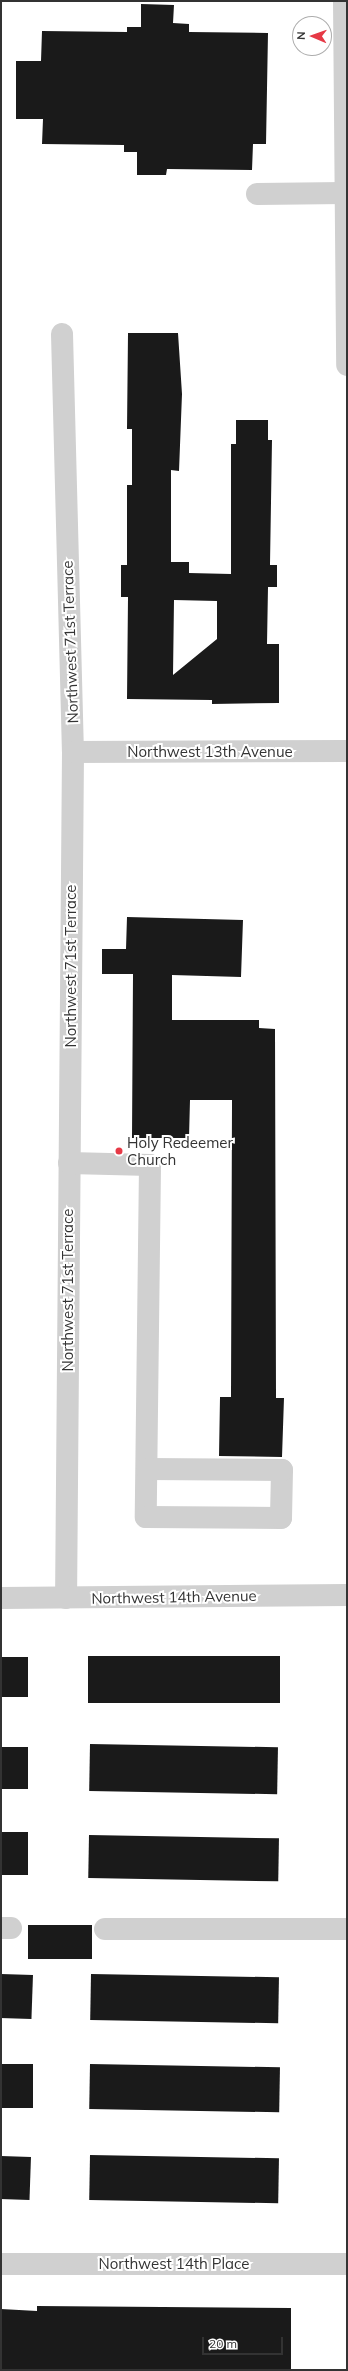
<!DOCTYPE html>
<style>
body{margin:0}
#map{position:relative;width:348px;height:2371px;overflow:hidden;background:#fff;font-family:Mulish,sans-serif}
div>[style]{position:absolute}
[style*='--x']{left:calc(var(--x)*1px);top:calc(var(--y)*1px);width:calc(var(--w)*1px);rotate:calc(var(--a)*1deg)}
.building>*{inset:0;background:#1a1a1a;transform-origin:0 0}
.minor>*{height:22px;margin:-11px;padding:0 11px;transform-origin:11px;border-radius:11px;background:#d0d0d0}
.dots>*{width:11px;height:11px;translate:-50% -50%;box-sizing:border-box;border:2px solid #fff;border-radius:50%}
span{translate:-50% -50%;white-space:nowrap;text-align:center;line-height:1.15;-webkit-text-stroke:4px #fff;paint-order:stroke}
.street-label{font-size:15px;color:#333}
.poi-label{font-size:15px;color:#333}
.left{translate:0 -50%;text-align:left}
.frame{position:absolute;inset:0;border:2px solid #333;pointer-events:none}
.north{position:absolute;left:292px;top:16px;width:40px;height:40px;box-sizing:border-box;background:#fff;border:1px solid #adadad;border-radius:50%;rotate:272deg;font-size:11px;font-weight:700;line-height:16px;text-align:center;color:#333}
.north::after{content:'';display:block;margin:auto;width:14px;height:18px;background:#e63946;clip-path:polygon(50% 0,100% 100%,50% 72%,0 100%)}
.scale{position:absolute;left:202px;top:2337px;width:81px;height:18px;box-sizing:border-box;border:2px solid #333;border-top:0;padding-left:5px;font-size:12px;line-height:14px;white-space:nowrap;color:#333;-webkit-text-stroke:3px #fff;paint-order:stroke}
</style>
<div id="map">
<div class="building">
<i style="clip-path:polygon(141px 4px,174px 5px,173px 23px,189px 24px,189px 32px,268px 33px,266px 144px,253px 144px,252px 170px,167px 169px,166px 175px,137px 175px,137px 152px,124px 152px,124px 145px,42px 144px,43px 119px,16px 119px,16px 61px,41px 61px,42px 31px,127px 32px,127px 27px,141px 27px)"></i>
<i style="clip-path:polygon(evenodd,128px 333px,178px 333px,182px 394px,179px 471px,171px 470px,171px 562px,189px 562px,189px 573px,231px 574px,231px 444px,236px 444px,236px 420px,268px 420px,268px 440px,272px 440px,270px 565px,277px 565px,277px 587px,268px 587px,267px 644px,279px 644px,279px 703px,212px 704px,212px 700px,127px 699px,128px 597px,121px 597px,121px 565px,127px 565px,127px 485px,132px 485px,132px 429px,127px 429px,128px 333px,174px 600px,217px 601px,217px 639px,173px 675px,174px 600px)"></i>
<i style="clip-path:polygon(127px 917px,243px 920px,241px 977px,172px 975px,172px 1020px,259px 1020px,259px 1028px,275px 1029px,276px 1398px,284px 1398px,282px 1457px,219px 1456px,220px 1397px,231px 1397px,232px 1100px,190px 1100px,189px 1138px,132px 1138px,133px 974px,102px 974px,102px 949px,126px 949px)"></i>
<i style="left:88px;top:1656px;width:192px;height:47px"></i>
<i style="left:1px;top:1657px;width:27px;height:40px"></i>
<i style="left:90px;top:1744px;width:188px;height:47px;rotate:1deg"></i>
<i style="left:1px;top:1747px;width:27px;height:42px"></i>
<i style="left:1px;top:1832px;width:27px;height:43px"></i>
<i style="left:89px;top:1835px;width:190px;height:43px;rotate:1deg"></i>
<i style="left:28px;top:1925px;width:64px;height:34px"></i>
<i style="left:1px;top:1974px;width:32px;height:44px;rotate:2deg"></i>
<i style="left:91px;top:1974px;width:188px;height:46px;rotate:1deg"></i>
<i style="left:1px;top:2064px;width:32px;height:44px"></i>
<i style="left:90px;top:2064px;width:190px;height:45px;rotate:1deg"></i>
<i style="left:90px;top:2155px;width:189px;height:45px;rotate:1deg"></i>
<i style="left:1px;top:2156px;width:30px;height:43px;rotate:2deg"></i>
<i style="clip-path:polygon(37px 2306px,291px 2308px,291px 2370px,1px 2370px,1px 2309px,37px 2311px)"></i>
</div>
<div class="minor">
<i style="--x:344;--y:1;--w:364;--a:89.5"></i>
<i style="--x:257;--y:194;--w:87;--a:-0.7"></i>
<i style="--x:62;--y:334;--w:418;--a:88.5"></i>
<i style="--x:73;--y:752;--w:846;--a:90.47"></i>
<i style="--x:73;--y:752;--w:274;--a:-0.2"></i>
<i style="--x:69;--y:1163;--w:81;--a:1.4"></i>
<i style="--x:150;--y:1165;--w:352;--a:90.7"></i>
<i style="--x:146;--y:1517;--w:135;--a:0.4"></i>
<i style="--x:281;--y:1518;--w:48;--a:-88.8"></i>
<i style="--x:282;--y:1470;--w:135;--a:-179.6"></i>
<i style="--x:1;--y:1598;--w:346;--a:-0.5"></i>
<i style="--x:1;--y:1928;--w:10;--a:0"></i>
<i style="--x:105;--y:1929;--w:242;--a:0"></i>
<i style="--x:1;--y:2264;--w:346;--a:0"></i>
</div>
<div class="dots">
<i style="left:119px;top:1151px;background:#e63946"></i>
</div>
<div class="street-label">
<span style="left:70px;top:642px;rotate:-92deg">Northwest 71st Terrace</span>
<span style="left:210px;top:752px">Northwest 13th Avenue</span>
<span style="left:71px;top:966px;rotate:-90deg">Northwest 71st Terrace</span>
<span style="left:68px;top:1290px;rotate:-90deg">Northwest 71st Terrace</span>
<span style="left:174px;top:1597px;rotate:-1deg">Northwest 14th Avenue</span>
<span style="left:174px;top:2264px">Northwest 14th Place</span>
</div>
<div class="poi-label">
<span class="left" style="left:127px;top:1151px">Holy Redeemer<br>Church</span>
</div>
<div class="frame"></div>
<div class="north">N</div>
<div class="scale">20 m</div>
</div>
